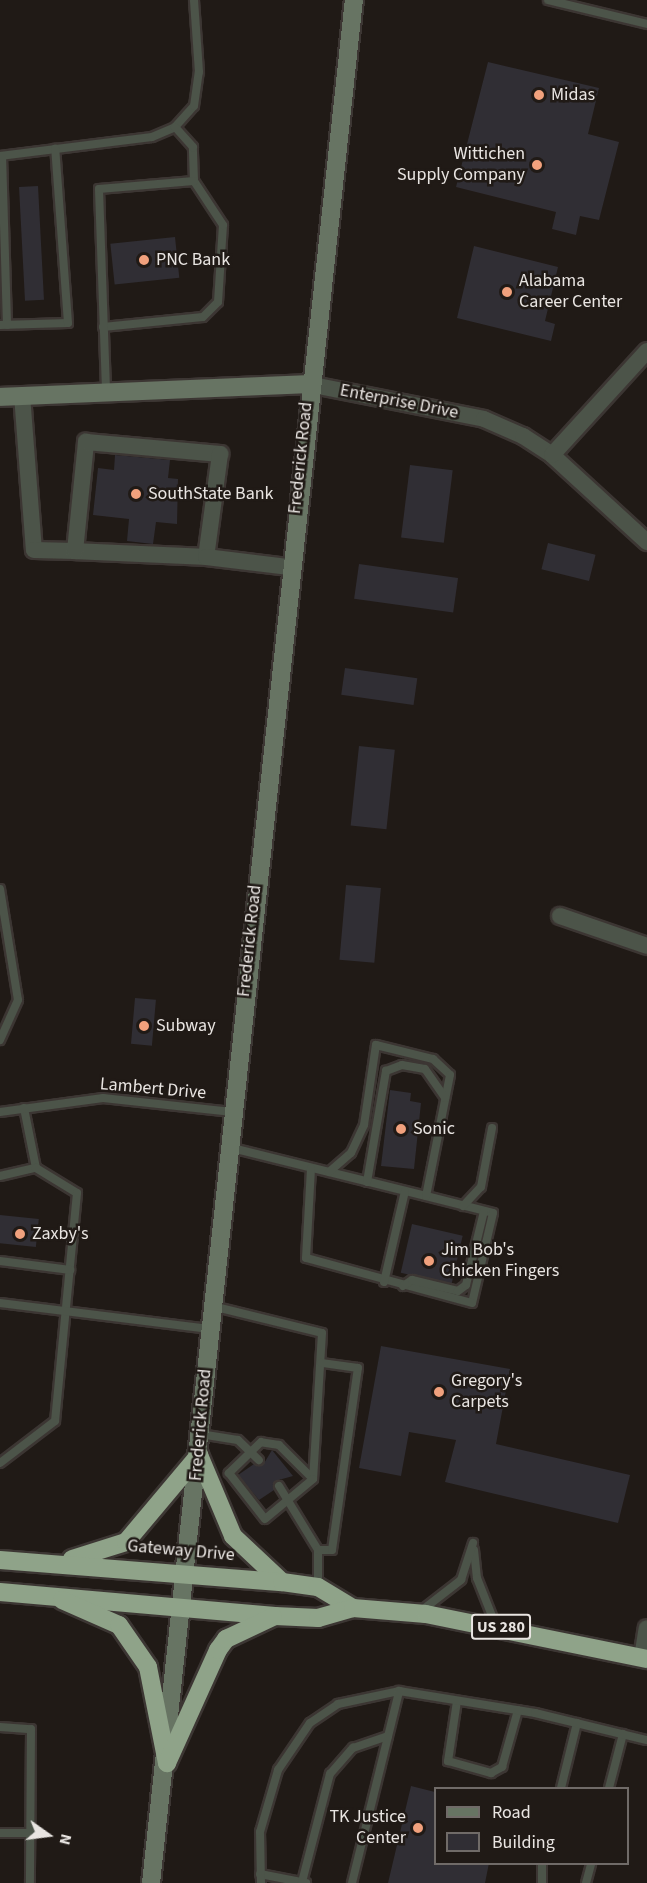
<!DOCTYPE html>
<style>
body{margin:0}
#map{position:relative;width:647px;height:1883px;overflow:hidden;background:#201a16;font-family:"Source Sans 3",sans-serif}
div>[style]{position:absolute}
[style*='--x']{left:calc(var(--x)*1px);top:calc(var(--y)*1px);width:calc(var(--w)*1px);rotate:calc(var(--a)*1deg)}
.building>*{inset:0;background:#302e34;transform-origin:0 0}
.roads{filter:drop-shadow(2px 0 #3c3633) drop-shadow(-2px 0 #3c3633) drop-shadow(0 2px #3c3633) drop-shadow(0 -2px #3c3633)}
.lane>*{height:8px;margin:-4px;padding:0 4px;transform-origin:4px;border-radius:4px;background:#4c5449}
.street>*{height:16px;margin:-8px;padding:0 8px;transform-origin:8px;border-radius:8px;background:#4c5449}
.secondary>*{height:18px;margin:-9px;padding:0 9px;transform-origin:9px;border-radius:9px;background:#677463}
.highway>*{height:18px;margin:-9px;padding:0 9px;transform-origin:9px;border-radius:9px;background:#8fa389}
.dots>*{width:16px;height:16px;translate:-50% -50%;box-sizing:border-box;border:3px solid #201a16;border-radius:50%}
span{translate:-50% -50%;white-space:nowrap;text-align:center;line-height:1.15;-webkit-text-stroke:5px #201a16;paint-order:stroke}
.shield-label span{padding:2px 4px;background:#201a16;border:2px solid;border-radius:4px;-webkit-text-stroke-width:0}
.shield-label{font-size:16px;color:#e9e5e2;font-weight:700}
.poi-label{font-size:18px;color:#e9e5e2}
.left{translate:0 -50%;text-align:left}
.right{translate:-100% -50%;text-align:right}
.street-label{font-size:18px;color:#e9e5e2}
.legend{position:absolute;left:434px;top:1787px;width:195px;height:78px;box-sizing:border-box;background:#201a16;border:2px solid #706b68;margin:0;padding:8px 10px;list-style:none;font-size:18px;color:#e9e5e2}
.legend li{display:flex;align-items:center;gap:12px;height:30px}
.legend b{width:30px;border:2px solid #706b68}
.north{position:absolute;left:18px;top:1805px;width:60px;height:60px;-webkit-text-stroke:4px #201a16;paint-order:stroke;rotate:104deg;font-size:16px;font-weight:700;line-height:24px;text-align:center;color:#e9e5e2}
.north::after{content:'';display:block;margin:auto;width:21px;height:27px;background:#e9e5e2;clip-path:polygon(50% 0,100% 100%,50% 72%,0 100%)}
</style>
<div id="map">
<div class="building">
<i style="clip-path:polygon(488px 62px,599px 88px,588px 134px,619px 142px,599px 220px,580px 216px,576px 235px,552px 229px,556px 212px,456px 187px)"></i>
<i style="left:38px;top:186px;width:114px;height:19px;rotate:87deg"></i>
<i style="left:175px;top:237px;width:41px;height:65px;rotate:84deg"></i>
<i style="clip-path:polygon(474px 246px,558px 267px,545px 321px,555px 324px,551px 341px,457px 318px)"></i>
<i style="clip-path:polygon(115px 455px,170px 460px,168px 478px,178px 479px,177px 524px,156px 522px,153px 544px,127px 541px,129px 519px,93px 515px,98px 468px,114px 470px)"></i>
<i style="left:410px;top:465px;width:43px;height:73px;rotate:7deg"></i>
<i style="left:548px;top:543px;width:49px;height:27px;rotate:14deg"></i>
<i style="left:359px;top:564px;width:100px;height:35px;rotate:8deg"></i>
<i style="left:345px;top:668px;width:73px;height:27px;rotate:8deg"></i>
<i style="left:359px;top:746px;width:36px;height:80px;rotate:6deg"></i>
<i style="left:346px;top:885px;width:35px;height:75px;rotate:5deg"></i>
<i style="left:135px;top:998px;width:21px;height:46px;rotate:5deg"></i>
<i style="clip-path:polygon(390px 1090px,411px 1093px,410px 1101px,421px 1103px,414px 1169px,381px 1166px)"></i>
<i style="left:0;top:1215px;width:39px;height:28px;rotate:6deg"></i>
<i style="left:412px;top:1224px;width:52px;height:50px;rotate:13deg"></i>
<i style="clip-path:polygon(381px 1346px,510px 1369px,496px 1444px,630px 1475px,618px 1523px,445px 1482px,456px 1440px,409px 1432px,401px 1476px,359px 1468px)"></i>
<i style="clip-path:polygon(272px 1450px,293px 1476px,275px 1481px,274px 1490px,259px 1500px,238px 1475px,254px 1464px,263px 1465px)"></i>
<i style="clip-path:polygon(411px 1786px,435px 1792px,435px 1863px,489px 1863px,485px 1883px,388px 1883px)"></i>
</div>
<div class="roads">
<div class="lane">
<i style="--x:548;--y:0;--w:102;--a:13.6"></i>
<i style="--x:0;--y:156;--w:153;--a:-7.1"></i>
<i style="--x:152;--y:137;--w:25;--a:-23"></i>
<i style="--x:175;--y:127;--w:28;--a:-48"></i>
<i style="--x:194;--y:106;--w:34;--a:-82"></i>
<i style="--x:199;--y:72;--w:72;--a:-94"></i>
<i style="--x:2;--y:156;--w:169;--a:88.3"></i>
<i style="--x:0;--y:325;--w:68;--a:-1.7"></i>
<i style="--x:68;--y:323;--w:175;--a:-94.2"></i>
<i style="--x:103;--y:327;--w:100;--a:-5.7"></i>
<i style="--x:203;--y:317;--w:21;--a:-45"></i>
<i style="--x:218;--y:302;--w:77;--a:-86.3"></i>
<i style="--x:223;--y:225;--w:53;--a:-123.4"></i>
<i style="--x:194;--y:181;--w:34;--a:-92"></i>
<i style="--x:193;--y:147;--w:27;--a:-132"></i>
<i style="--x:106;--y:390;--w:201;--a:-92"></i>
<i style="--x:99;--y:189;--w:95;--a:-4.8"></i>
<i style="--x:0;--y:889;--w:112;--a:80.8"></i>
<i style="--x:18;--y:1000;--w:44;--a:114.2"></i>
<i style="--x:24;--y:1108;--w:61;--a:78.7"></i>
<i style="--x:0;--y:1112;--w:104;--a:-7.7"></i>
<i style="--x:103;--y:1098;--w:130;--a:6.2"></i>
<i style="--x:228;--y:1147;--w:204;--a:13.9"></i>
<i style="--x:426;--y:1196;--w:69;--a:14.2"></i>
<i style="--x:493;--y:1213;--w:92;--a:103.1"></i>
<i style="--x:472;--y:1303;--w:172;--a:-164.8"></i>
<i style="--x:306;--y:1258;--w:90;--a:-86.8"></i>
<i style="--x:329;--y:1172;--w:29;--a:-41"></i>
<i style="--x:351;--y:1153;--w:31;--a:-65"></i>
<i style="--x:364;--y:1125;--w:81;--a:-81.5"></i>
<i style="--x:376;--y:1045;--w:59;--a:13.8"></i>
<i style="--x:433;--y:1059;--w:23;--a:43"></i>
<i style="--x:450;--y:1075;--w:123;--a:101.2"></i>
<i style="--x:0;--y:1176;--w:37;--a:-13"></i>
<i style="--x:36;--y:1168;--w:48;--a:31.4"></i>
<i style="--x:77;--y:1193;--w:229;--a:95.5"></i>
<i style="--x:55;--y:1421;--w:69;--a:142.6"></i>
<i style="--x:367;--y:1182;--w:113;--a:-80.3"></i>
<i style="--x:386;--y:1071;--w:17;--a:-21"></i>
<i style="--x:402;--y:1065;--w:23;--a:10"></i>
<i style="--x:425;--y:1069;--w:35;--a:55"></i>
<i style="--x:463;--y:1206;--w:26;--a:-47"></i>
<i style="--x:481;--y:1187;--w:60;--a:-79.4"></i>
<i style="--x:0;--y:1261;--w:71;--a:7.3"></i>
<i style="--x:384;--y:1282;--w:93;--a:-77"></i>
<i style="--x:403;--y:1286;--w:11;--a:-34"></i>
<i style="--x:412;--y:1280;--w:47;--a:13.4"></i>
<i style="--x:458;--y:1291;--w:10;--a:-37"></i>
<i style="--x:466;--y:1285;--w:76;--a:-76.3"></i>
<i style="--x:0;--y:1303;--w:211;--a:7.1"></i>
<i style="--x:212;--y:1306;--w:113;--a:13.8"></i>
<i style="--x:322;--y:1333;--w:146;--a:93.5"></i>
<i style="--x:313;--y:1479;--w:48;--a:-135"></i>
<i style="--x:279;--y:1445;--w:18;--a:-171"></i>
<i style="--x:261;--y:1442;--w:45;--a:135.9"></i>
<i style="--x:229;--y:1473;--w:58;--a:52"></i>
<i style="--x:265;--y:1519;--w:62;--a:-39.8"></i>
<i style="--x:200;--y:1434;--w:38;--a:9"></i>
<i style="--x:238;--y:1440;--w:29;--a:44"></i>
<i style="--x:279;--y:1486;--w:75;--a:58.6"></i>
<i style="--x:474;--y:1550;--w:28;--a:84"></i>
<i style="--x:477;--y:1578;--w:52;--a:68.4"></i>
<i style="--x:318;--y:1587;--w:37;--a:-90"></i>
<i style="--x:318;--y:1550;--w:14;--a:0"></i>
<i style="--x:332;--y:1550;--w:184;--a:-81.9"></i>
<i style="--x:358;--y:1368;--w:37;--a:-172"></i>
<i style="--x:421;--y:1611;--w:51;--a:-37.8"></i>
<i style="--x:461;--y:1580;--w:39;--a:-72"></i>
<i style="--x:457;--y:1701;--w:61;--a:98.5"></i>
<i style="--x:448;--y:1761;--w:45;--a:15.6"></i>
<i style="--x:491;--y:1773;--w:13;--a:-29"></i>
<i style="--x:502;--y:1767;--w:59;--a:-74.3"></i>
<i style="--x:0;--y:1727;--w:31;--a:4"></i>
<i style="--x:31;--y:1729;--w:154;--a:90.4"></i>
<i style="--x:561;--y:1788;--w:67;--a:-76.2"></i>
<i style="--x:609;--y:1788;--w:56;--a:-75.5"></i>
<i style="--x:0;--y:1833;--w:31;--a:0"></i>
<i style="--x:542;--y:1864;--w:19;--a:90"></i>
<i style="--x:260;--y:1874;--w:47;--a:11.1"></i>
<i style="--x:302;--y:1882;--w:112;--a:-75.5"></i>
<i style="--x:330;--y:1774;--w:35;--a:-49"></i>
<i style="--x:353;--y:1748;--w:37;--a:-19"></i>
<i style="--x:261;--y:1883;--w:51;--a:-91.1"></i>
<i style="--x:260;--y:1832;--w:65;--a:-73.8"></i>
<i style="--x:278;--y:1770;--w:57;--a:-55.8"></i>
<i style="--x:310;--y:1723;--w:34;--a:-34"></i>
<i style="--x:338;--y:1704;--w:62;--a:-12"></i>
<i style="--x:399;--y:1691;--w:138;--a:9.2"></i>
<i style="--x:535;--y:1713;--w:115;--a:13.6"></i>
<i style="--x:352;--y:1883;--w:198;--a:-76.2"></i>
<i style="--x:586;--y:1883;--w:20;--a:-75"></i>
</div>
<div class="street">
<i style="--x:308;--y:384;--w:179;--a:11.2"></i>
<i style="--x:484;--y:419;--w:43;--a:23.6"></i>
<i style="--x:523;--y:436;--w:35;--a:33"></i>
<i style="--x:552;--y:455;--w:129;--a:42.5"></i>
<i style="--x:22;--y:395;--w:155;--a:85.6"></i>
<i style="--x:34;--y:550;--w:41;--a:1.4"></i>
<i style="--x:552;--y:455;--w:141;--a:-47.6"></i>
<i style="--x:206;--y:557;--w:131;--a:-177.4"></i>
<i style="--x:75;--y:551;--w:110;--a:-84.2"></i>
<i style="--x:86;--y:442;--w:135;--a:5.1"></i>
<i style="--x:220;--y:454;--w:104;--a:97.7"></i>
<i style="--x:206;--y:557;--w:84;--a:6.9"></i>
<i style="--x:560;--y:916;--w:92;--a:19"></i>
<i style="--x:642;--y:1658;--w:30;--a:-81"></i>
</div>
<div class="secondary">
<i style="--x:0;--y:397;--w:308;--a:-2.4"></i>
<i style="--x:151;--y:1883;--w:1894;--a:-83.85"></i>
</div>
<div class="highway">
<i style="--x:72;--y:1559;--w:57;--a:-17.5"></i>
<i style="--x:126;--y:1542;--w:114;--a:-50"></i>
<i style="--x:199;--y:1455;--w:88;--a:67.2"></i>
<i style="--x:233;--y:1536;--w:67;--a:43.2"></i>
<i style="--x:0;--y:1560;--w:283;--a:4.5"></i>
<i style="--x:282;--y:1582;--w:36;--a:8"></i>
<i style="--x:318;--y:1587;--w:41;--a:31"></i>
<i style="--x:0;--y:1592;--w:276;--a:5"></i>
<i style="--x:275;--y:1616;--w:43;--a:2.7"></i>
<i style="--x:318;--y:1618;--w:36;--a:-16"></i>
<i style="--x:353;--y:1608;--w:73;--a:4.7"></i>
<i style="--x:426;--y:1614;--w:226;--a:11.5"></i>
<i style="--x:62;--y:1600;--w:62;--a:23.7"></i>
<i style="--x:119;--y:1625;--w:51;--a:55.4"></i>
<i style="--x:148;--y:1667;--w:98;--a:78.8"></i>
<i style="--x:167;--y:1763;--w:124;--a:-65.7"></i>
<i style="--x:218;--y:1650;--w:14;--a:-54"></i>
<i style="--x:226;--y:1639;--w:52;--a:-25.1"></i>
</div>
</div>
<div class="dots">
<i style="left:539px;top:95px;background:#f1a17d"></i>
<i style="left:537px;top:165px;background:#f1a17d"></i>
<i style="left:144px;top:260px;background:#f1a17d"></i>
<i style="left:507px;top:292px;background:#f1a17d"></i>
<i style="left:136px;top:494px;background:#f1a17d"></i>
<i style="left:144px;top:1026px;background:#f1a17d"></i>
<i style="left:401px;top:1129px;background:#f1a17d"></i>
<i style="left:20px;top:1234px;background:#f1a17d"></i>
<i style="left:429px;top:1261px;background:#f1a17d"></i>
<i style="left:439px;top:1392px;background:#f1a17d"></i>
<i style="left:418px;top:1828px;background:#f1a17d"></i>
</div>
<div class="shield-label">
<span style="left:501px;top:1627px">US 280</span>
</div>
<div class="poi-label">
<span class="left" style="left:551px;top:95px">Midas</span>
<span class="right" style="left:525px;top:165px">Wittichen<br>Supply Company</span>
<span class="left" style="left:156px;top:260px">PNC Bank</span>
<span class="left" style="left:519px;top:292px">Alabama<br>Career Center</span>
<span class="left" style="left:148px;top:494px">SouthState Bank</span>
<span class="left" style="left:156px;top:1026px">Subway</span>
<span class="left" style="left:413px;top:1129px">Sonic</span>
<span class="left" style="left:32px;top:1234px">Zaxby's</span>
<span class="left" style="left:441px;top:1261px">Jim Bob's<br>Chicken Fingers</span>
<span class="left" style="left:451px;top:1392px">Gregory's<br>Carpets</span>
<span class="right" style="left:406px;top:1828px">TK Justice<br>Center</span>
</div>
<div class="street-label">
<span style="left:399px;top:402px;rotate:11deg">Enterprise Drive</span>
<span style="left:301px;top:458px;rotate:-84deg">Frederick Road</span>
<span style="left:250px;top:941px;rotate:-84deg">Frederick Road</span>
<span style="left:153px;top:1089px;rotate:5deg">Lambert Drive</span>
<span style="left:201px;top:1425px;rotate:-85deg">Frederick Road</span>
<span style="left:181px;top:1551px;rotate:5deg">Gateway Drive</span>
</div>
<ul class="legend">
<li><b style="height:8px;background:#677463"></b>Road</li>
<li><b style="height:16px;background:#302e34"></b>Building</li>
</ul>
<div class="north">N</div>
</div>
